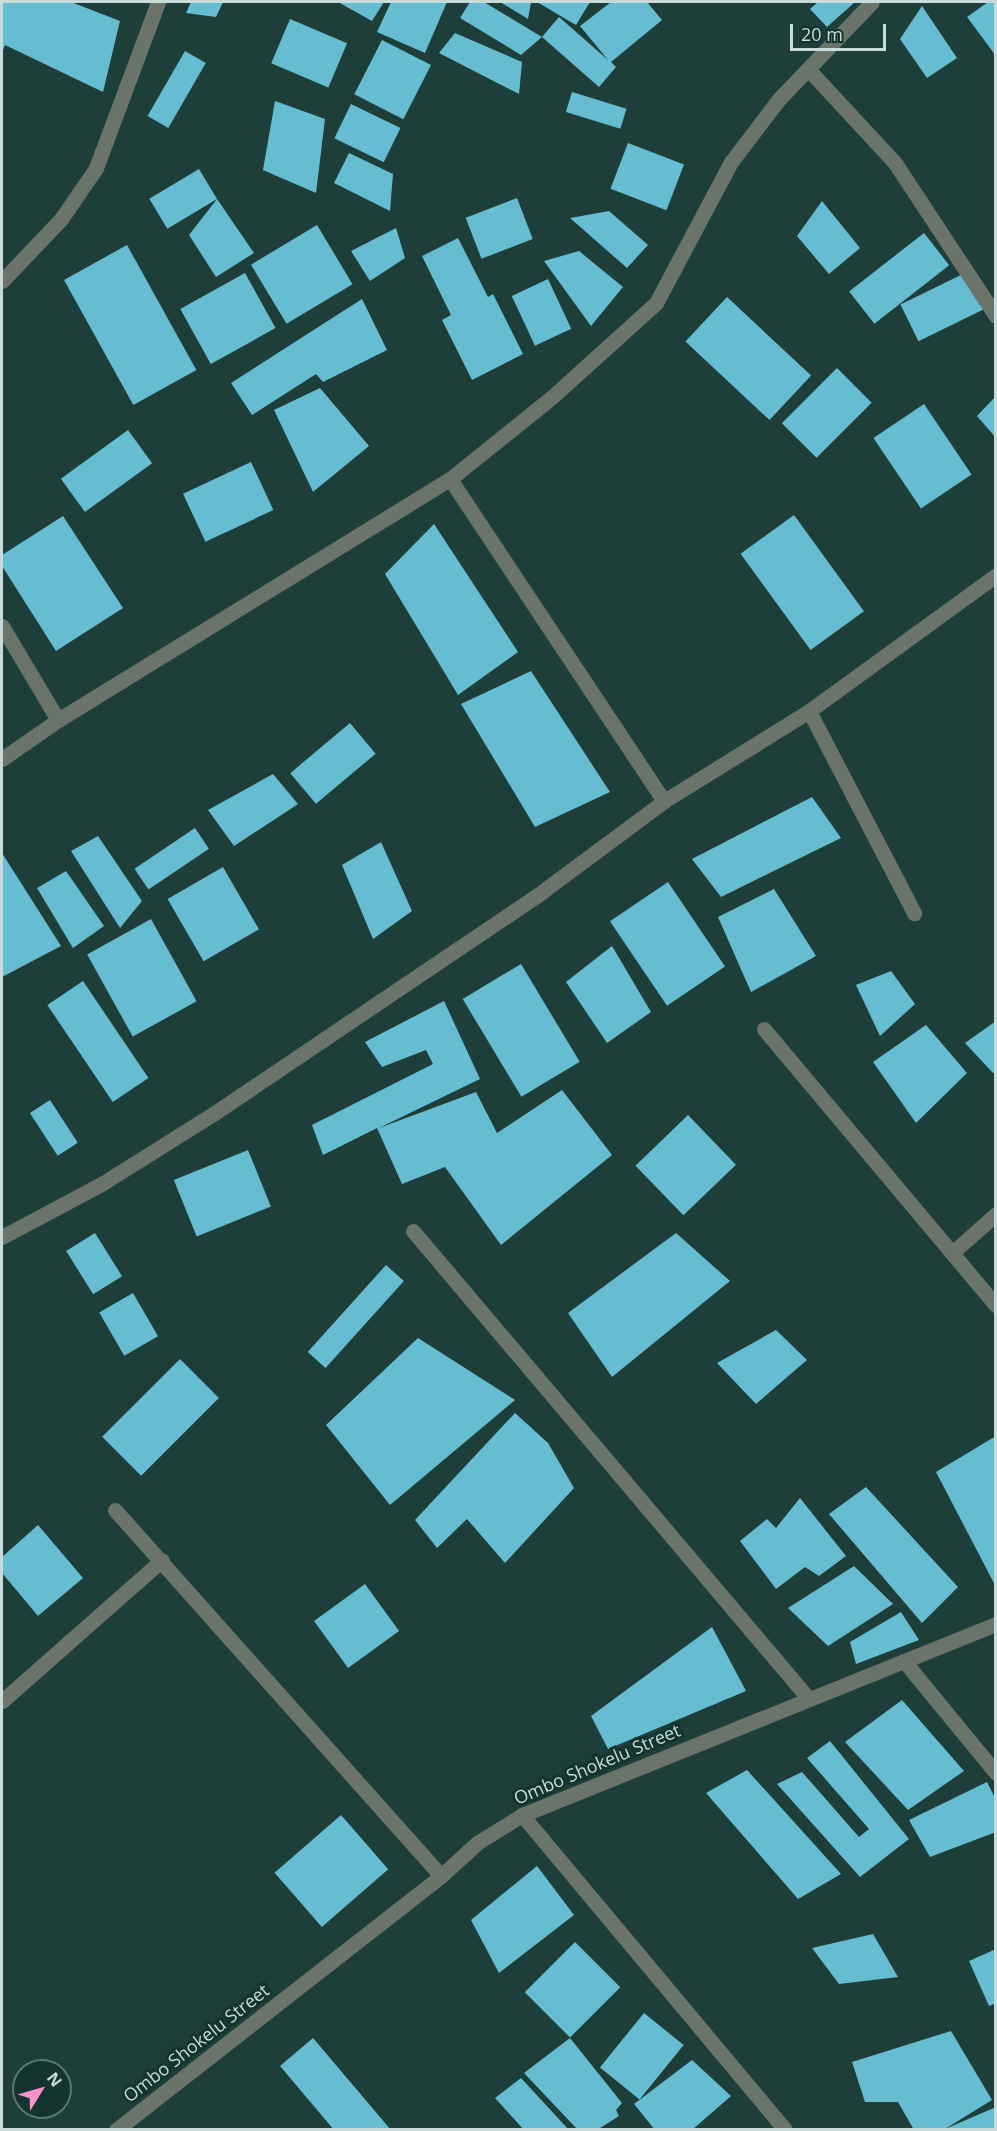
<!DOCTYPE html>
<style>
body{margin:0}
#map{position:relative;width:997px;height:2131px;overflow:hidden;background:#1e3e39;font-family:"Open Sans",sans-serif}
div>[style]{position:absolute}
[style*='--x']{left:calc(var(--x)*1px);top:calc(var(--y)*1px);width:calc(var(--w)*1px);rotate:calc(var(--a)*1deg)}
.building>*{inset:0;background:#66bdd2;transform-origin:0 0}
.minor>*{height:15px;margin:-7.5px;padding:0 7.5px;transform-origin:7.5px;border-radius:7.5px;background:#6a746b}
span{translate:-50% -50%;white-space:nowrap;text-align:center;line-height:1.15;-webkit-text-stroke:6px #13342f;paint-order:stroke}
.street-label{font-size:18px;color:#c9dbd8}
.frame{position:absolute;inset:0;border:3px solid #c9dbd8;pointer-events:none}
.north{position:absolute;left:12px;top:2059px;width:60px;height:60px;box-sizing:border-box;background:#13342f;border:2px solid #5c7773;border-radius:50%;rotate:53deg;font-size:16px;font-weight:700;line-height:24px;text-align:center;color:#c9dbd8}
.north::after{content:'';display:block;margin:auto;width:21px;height:27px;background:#f990ca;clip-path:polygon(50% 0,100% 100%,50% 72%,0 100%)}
.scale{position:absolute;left:790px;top:24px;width:96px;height:27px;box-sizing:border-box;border:3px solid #c9dbd8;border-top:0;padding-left:8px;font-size:18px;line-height:21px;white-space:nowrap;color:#c9dbd8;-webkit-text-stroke:4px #13342f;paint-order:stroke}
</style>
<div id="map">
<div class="building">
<i style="clip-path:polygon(2px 2px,71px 2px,120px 21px,103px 92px,5px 45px,2px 53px)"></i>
<i style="clip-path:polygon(191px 2px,223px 2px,216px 17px,186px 13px)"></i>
<i style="clip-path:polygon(338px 2px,384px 2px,372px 21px)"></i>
<i style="clip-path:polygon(391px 2px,447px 2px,425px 53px,377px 32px)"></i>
<i style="clip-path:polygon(470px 2px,484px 2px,542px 37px,521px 55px,460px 18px)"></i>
<i style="clip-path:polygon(500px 2px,531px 2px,528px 19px)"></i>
<i style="clip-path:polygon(537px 2px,590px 2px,576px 25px)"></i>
<i style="clip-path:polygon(611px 2px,647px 2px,662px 20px,611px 62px,616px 67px,599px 87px,542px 37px,559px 17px,608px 60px,580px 26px)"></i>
<i style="clip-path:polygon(818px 2px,855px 2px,827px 27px,810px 9px)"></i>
<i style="clip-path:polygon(988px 2px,996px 2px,996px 56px,967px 17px)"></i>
<i style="clip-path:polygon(922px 6px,957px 58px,927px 78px,900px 39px)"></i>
<i style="left:290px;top:19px;width:62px;height:48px;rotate:23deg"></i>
<i style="clip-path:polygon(455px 33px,522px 62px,519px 94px,439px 53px)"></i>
<i style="left:382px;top:40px;width:55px;height:61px;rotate:27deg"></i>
<i style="left:185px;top:51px;width:24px;height:75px;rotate:30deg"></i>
<i style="left:572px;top:92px;width:57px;height:21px;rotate:17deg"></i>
<i style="clip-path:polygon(275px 101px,325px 119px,316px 193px,263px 170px)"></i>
<i style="left:351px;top:104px;width:55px;height:38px;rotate:26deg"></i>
<i style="left:628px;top:143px;width:60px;height:49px;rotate:21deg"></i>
<i style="clip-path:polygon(349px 153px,393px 174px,390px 211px,334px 183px)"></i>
<i style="left:199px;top:169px;width:35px;height:58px;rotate:59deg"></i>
<i style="left:517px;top:198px;width:44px;height:55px;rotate:69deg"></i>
<i style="clip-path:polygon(217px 199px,254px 253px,216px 277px,189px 235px)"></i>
<i style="clip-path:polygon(822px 201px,860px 248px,829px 274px,797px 236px)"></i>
<i style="clip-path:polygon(609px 211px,648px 245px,627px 268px,570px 218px)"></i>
<i style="left:317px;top:225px;width:69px;height:77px;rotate:59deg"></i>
<i style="clip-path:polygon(396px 228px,405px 258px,370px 281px,351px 251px)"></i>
<i style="left:924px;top:233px;width:41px;height:95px;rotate:52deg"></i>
<i style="clip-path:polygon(458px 238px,488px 297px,493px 294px,523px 354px,472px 380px,442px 320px,451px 315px,422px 256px)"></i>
<i style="left:127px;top:245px;width:143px;height:72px;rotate:61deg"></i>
<i style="clip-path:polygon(579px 251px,623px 287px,591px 326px,544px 261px)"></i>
<i style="left:967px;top:272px;width:41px;height:74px;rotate:64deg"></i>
<i style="left:245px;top:273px;width:63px;height:74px;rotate:61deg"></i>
<i style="left:548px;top:279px;width:55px;height:40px;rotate:65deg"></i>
<i style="left:727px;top:297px;width:115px;height:61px;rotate:43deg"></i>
<i style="clip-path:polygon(362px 299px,387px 350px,323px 382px,316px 374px,252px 415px,231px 383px)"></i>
<i style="left:837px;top:368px;width:49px;height:78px;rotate:45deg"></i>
<i style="clip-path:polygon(320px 388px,369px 446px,313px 492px,274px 410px)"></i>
<i style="clip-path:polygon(996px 396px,996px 438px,977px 416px)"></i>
<i style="left:924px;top:404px;width:85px;height:61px;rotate:56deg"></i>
<i style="left:128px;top:430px;width:41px;height:83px;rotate:54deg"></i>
<i style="left:251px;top:462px;width:53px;height:75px;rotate:65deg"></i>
<i style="left:794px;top:515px;width:119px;height:66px;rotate:54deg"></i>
<i style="clip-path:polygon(63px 516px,123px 608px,56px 651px,2px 566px,2px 555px)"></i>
<i style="clip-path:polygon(434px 524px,518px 652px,458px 695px,385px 574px)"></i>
<i style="clip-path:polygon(531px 671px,610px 792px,535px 827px,461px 704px)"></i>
<i style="left:350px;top:723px;width:40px;height:78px;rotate:50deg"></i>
<i style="clip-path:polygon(273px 774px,298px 804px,234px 846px,208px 810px)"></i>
<i style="clip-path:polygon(812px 797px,841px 838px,721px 897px,692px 859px)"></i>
<i style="left:195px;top:828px;width:25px;height:73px;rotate:56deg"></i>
<i style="clip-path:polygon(98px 836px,142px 901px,120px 928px,71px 851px)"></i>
<i style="clip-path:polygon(381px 842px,412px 911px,373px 939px,342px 865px)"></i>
<i style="clip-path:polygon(2px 853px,61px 946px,2px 977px)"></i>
<i style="left:223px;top:867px;width:72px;height:64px;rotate:60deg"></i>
<i style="clip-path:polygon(66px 871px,104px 926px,73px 948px,37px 888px)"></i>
<i style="left:668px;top:882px;width:102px;height:70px;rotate:56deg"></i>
<i style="clip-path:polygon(774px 889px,816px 956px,751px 992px,718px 917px)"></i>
<i style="left:151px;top:919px;width:94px;height:73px;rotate:61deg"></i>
<i style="clip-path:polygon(612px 946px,651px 1012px,607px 1043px,566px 982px)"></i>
<i style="left:521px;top:964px;width:114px;height:68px;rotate:59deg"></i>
<i style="clip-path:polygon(891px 971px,915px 1004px,880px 1036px,856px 985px)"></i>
<i style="left:83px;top:981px;width:117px;height:43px;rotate:56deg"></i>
<i style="clip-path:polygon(444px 1001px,480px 1079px,379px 1128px,476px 1092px,497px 1133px,562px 1090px,612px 1155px,501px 1245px,445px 1167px,402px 1184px,377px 1128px,323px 1155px,312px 1125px,433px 1064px,426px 1050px,382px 1067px,365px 1042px)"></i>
<i style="clip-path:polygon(996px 1021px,996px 1071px,993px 1073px,965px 1043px)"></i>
<i style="clip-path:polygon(926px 1025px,967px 1073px,916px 1123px,873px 1062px)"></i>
<i style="left:50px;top:1100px;width:51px;height:24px;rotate:57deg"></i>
<i style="left:688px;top:1115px;width:69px;height:73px;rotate:46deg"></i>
<i style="left:248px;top:1150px;width:61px;height:80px;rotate:68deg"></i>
<i style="left:95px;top:1233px;width:51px;height:34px;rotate:58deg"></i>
<i style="clip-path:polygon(676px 1233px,730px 1281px,612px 1377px,568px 1313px)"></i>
<i style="left:386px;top:1265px;width:24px;height:117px;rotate:42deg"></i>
<i style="left:133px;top:1293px;width:50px;height:39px;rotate:60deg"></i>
<i style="clip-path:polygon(776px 1330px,807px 1360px,756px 1404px,717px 1363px)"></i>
<i style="clip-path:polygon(418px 1338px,515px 1400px,390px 1505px,326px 1425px)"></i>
<i style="left:180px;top:1359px;width:55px;height:110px;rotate:45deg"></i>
<i style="clip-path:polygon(515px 1413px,548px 1443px,574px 1488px,505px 1563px,467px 1519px,437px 1548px,415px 1520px)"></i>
<i style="clip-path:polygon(996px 1436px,996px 1587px,936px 1472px)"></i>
<i style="clip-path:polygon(866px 1487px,958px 1587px,922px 1623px,829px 1514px)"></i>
<i style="clip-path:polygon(800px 1498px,846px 1556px,819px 1576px,805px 1567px,776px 1589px,740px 1541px,767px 1519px,776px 1528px)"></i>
<i style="clip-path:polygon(38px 1525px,83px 1578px,38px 1616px,2px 1573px,2px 1557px)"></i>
<i style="clip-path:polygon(854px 1566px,893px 1604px,828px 1646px,788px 1608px)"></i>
<i style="left:365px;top:1584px;width:58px;height:63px;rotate:54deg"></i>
<i style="clip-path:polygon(901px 1612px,919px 1640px,856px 1664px,850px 1642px)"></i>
<i style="clip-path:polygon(712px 1627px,746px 1691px,608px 1749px,591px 1716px)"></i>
<i style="clip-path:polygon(902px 1700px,964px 1771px,908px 1810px,845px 1742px)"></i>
<i style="clip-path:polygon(830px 1741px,909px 1839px,860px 1877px,777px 1784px,802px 1772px,859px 1837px,869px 1829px,807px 1758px)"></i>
<i style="clip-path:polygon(747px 1770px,841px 1874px,798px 1899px,706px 1793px)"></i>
<i style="clip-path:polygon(987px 1782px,996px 1800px,996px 1832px,930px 1857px,909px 1820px)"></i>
<i style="left:341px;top:1815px;width:72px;height:88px;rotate:49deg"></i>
<i style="clip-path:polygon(537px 1866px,574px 1915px,499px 1973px,471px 1920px)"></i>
<i style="clip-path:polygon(873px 1934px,898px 1977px,839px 1984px,812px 1948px)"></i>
<i style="left:575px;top:1942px;width:64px;height:71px;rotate:45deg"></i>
<i style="clip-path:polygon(996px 1949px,996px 2003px,989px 2006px,969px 1961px)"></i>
<i style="left:644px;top:2013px;width:51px;height:70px;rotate:39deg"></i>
<i style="clip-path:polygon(951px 2031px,992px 2100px,945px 2129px,996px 2107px,996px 2130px,914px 2130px,898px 2102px,865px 2102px,852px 2062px)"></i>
<i style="clip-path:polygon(313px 2038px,391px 2130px,334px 2130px,280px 2066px)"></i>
<i style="clip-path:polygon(570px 2038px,622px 2103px,616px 2110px,619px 2116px,597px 2130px,578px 2130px,524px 2073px)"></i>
<i style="clip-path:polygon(692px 2060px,731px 2096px,692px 2130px,655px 2130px,634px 2104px)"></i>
<i style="clip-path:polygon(521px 2078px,569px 2130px,524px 2130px,495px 2098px)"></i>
</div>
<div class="minor">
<i style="--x:808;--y:69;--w:128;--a:47.2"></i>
<i style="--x:895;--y:163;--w:183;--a:56.6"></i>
<i style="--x:2;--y:281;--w:86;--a:-46.4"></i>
<i style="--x:61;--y:219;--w:62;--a:-55.5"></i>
<i style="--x:96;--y:168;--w:177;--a:-69.5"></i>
<i style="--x:450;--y:479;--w:387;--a:56.4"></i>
<i style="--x:2;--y:626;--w:109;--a:59.2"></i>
<i style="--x:809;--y:711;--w:228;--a:62.5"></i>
<i style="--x:2;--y:759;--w:68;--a:-34.9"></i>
<i style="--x:58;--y:720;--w:460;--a:-31.6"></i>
<i style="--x:450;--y:479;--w:131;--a:-38.8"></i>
<i style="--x:552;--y:397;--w:140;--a:-42.1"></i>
<i style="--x:656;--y:303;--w:160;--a:-62"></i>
<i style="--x:731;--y:162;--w:79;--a:-52.7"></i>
<i style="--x:779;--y:99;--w:134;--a:-46.2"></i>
<i style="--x:764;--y:1029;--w:361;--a:50"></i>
<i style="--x:413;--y:1231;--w:612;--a:49.77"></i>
<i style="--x:2;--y:1237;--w:115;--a:-28.1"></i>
<i style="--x:103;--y:1183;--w:130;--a:-32.1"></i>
<i style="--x:213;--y:1114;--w:398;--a:-34"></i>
<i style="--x:543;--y:891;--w:151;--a:-36.6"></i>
<i style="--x:664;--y:801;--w:171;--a:-31.8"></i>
<i style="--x:809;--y:711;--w:231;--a:-36"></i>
<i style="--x:952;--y:1253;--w:59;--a:-41.6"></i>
<i style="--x:115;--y:1510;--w:490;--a:48.3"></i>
<i style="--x:904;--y:1661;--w:145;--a:50.6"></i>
<i style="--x:2;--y:1701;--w:213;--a:-41.4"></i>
<i style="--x:522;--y:1815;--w:410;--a:50.1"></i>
<i style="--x:116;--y:2130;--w:412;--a:-38"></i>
<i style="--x:441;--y:1876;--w:49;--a:-42.5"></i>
<i style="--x:477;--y:1843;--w:53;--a:-31.9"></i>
<i style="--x:522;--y:1815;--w:511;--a:-21.95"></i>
</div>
<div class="street-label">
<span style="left:597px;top:1764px;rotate:-23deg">Ombo Shokelu Street</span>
<span style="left:196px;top:2043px;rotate:-38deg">Ombo Shokelu Street</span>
</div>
<div class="frame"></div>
<div class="north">N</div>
<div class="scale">20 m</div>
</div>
